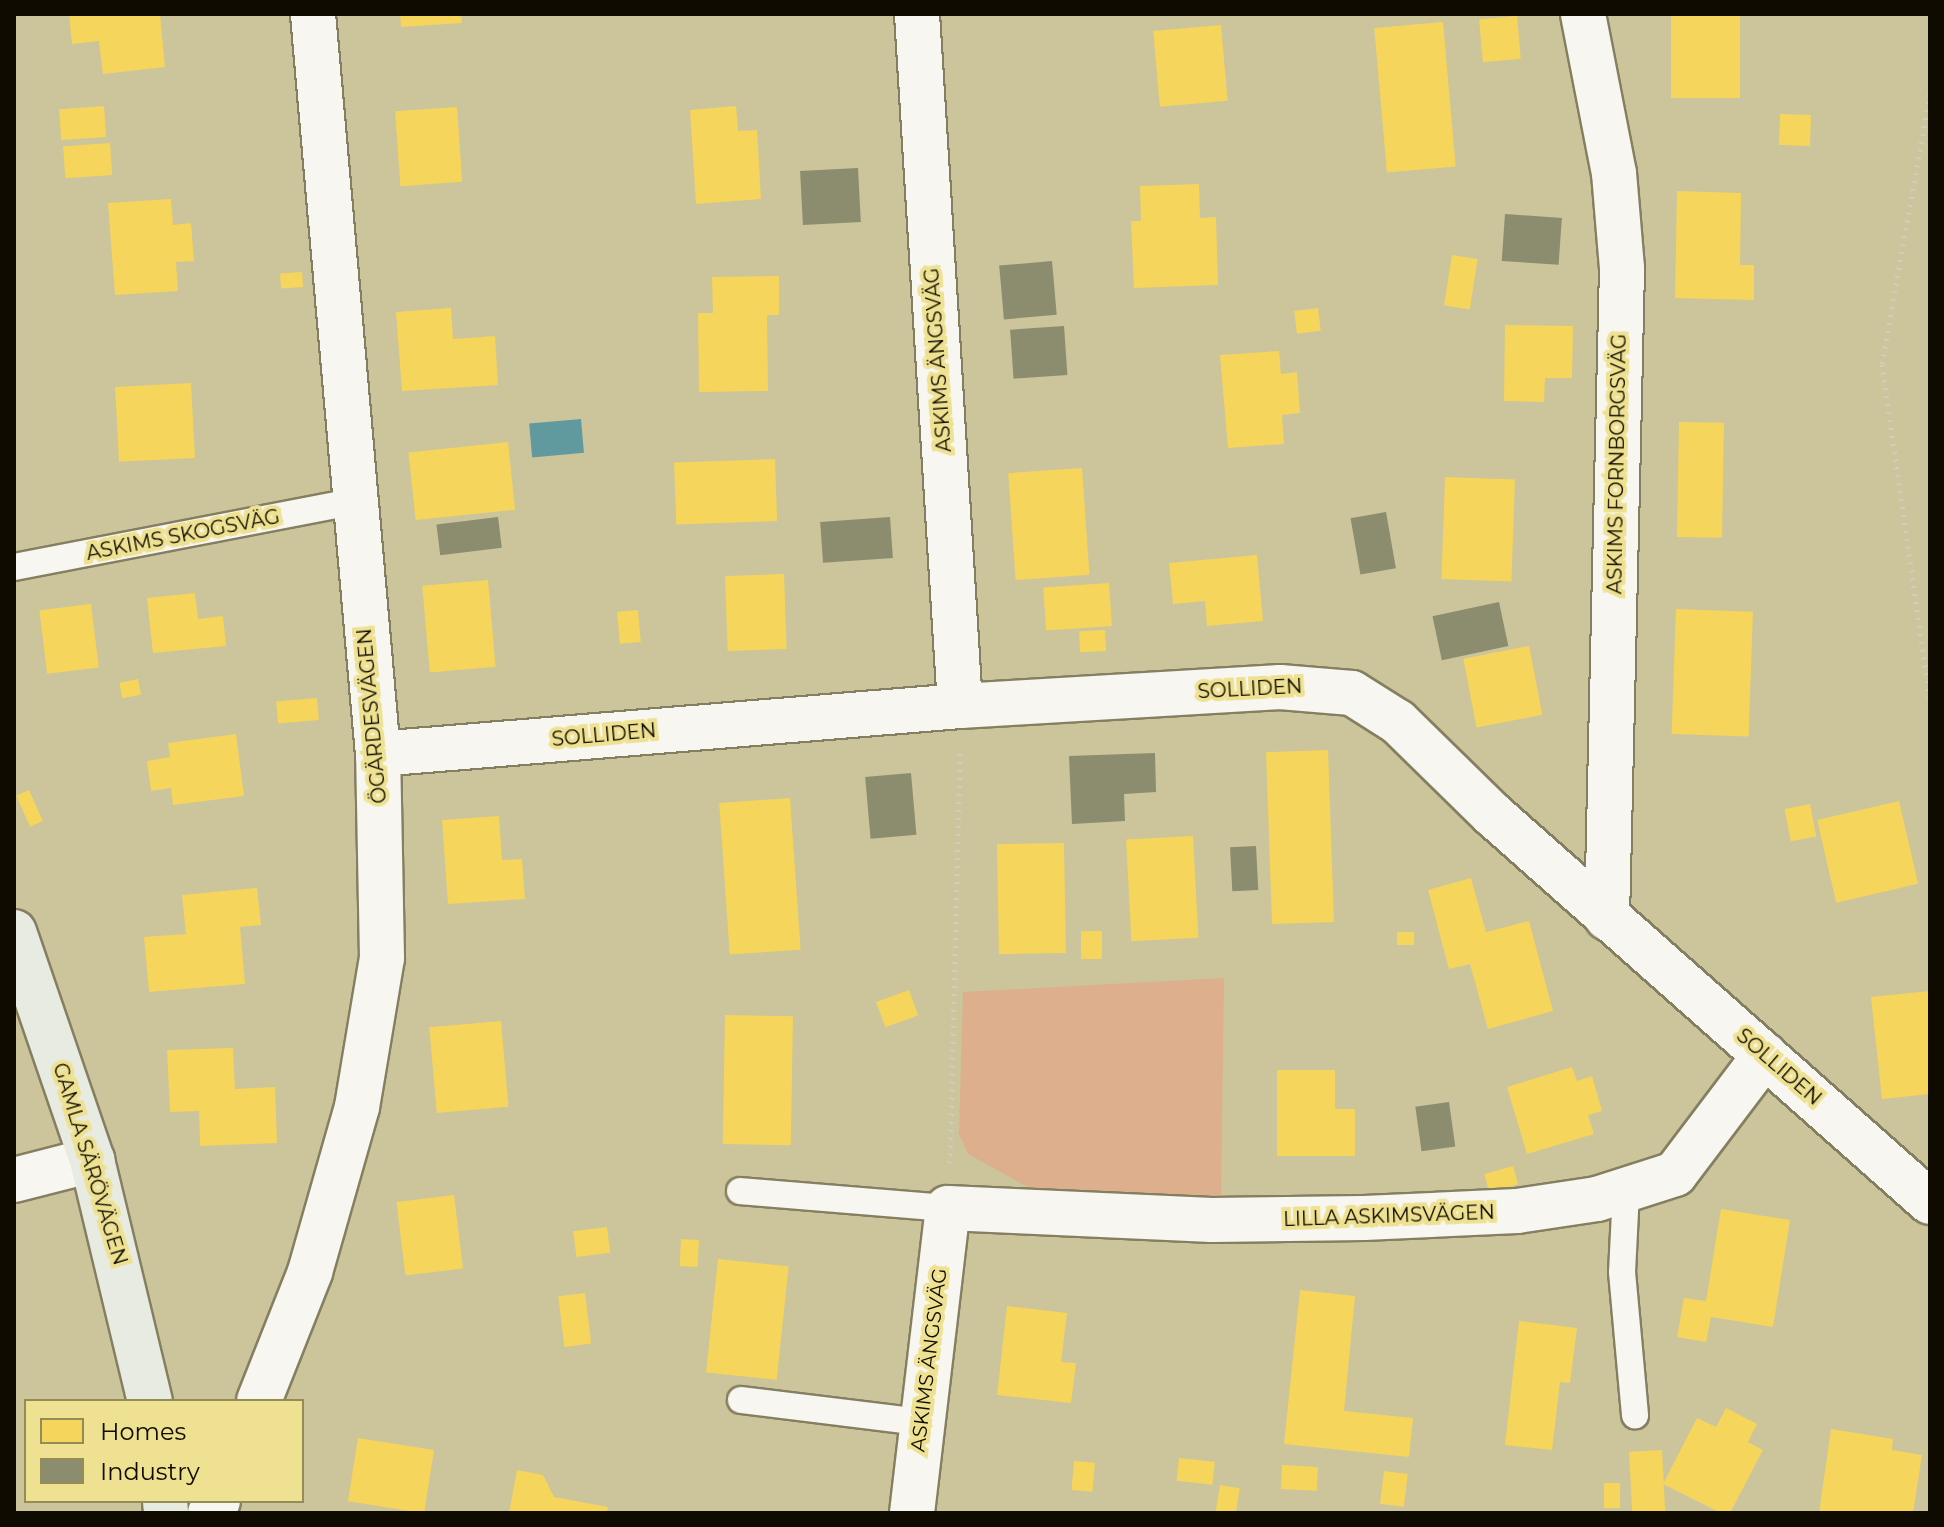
<!DOCTYPE html>
<meta charset="utf-8">
<style>
body{margin:0}
#map{position:relative;width:1944px;height:1527px;overflow:hidden;background:#ccc49a;font-family:Montserrat,sans-serif}
div>[style]{position:absolute}
[style*='--x']{left:calc(var(--x)*1px);top:calc(var(--y)*1px);width:calc(var(--w)*1px);rotate:calc(var(--a)*1deg)}
.green>*{inset:0;background:#deaf8c}
.water>*{inset:0;background:#619a9e;transform-origin:0 0}
.homes>*{inset:0;background:#f6d55c;transform-origin:0 0}
.industry>*{inset:0;background:#8c8c6e;transform-origin:0 0}
.path>*{height:5px;margin-top:-2.5px;transform-origin:0;background:repeating-linear-gradient(90deg,#cfcdbf 0 2px,transparent 0 8px)}
.roads{filter:drop-shadow(2px 0 #857f61) drop-shadow(-2px 0 #857f61) drop-shadow(0 2px #857f61) drop-shadow(0 -2px #857f61)}
.lane>*{height:26px;margin:-13px;padding:0 13px;transform-origin:13px;border-radius:13px;background:#f7f6f0}
.street>*{height:44px;margin:-22px;padding:0 22px;transform-origin:22px;border-radius:22px;background:#f7f6f0}
.secondary>*{height:44px;margin:-22px;padding:0 22px;transform-origin:22px;border-radius:22px;background:#e8ebe2}
span{translate:-50% -50%;white-space:nowrap;text-align:center;line-height:1.15;-webkit-text-stroke:8px #eee191;paint-order:stroke}
.street-label{font-size:20px;color:#0f0b00}
.frame{position:absolute;inset:0;border:16px solid #0f0b00;pointer-events:none}
.legend{position:absolute;left:24px;top:1399px;width:280px;height:104px;box-sizing:border-box;background:#eee191;border:2px solid #958b57;margin:0;padding:10px 14px;list-style:none;font-size:24px;color:#0f0b00}
.legend li{display:flex;align-items:center;gap:16px;height:40px}
.legend b{width:40px;border:2px solid #958b57}
</style>
<div id="map">
<div class="green">
<i style="clip-path:polygon(1224px 978px,1221px 1197px,1037px 1192px,968px 1154px,959px 1134px,963px 992px)"></i>
</div>
<div class="water">
<i style="left:581px;top:419px;width:34px;height:52px;rotate:85deg"></i>
</div>
<div class="homes">
<i style="clip-path:polygon(69px 14px,160px 14px,165px 67px,103px 74px,99px 41px,72px 44px)"></i>
<i style="clip-path:polygon(400px 14px,461px 14px,462px 23px,401px 27px)"></i>
<i style="left:1671px;top:14px;width:69px;height:84px"></i>
<i style="left:1517px;top:16px;width:43px;height:38px;rotate:85deg"></i>
<i style="left:1443px;top:22px;width:145px;height:69px;rotate:85deg"></i>
<i style="left:1221px;top:25px;width:76px;height:68px;rotate:85deg"></i>
<i style="left:104px;top:106px;width:31px;height:45px;rotate:86deg"></i>
<i style="clip-path:polygon(736px 106px,738px 131px,757px 130px,761px 199px,696px 204px,690px 110px)"></i>
<i style="left:457px;top:107px;width:75px;height:62px;rotate:86deg"></i>
<i style="left:1780px;top:114px;width:31px;height:31px;rotate:2deg"></i>
<i style="left:110px;top:143px;width:32px;height:47px;rotate:86deg"></i>
<i style="clip-path:polygon(1199px 184px,1200px 218px,1216px 217px,1218px 285px,1134px 288px,1131px 221px,1141px 221px,1140px 186px)"></i>
<i style="clip-path:polygon(1677px 191px,1741px 193px,1740px 265px,1754px 265px,1754px 300px,1675px 298px)"></i>
<i style="clip-path:polygon(171px 199px,173px 225px,191px 223px,194px 261px,176px 262px,178px 291px,115px 295px,108px 203px)"></i>
<i style="left:1452px;top:255px;width:26px;height:51px;rotate:9deg"></i>
<i style="left:302px;top:272px;width:15px;height:22px;rotate:86deg"></i>
<i style="clip-path:polygon(779px 276px,779px 315px,767px 315px,768px 391px,699px 392px,698px 313px,713px 313px,712px 277px)"></i>
<i style="clip-path:polygon(451px 308px,453px 339px,495px 336px,498px 385px,402px 391px,396px 312px)"></i>
<i style="left:1318px;top:308px;width:23px;height:24px;rotate:83deg"></i>
<i style="clip-path:polygon(1505px 325px,1573px 326px,1572px 378px,1545px 378px,1544px 402px,1504px 401px)"></i>
<i style="clip-path:polygon(1279px 351px,1281px 374px,1297px 372px,1300px 413px,1282px 415px,1284px 444px,1228px 448px,1220px 355px)"></i>
<i style="left:191px;top:383px;width:75px;height:76px;rotate:87deg"></i>
<i style="left:1679px;top:422px;width:45px;height:115px;rotate:1deg"></i>
<i style="left:508px;top:442px;width:68px;height:100px;rotate:84deg"></i>
<i style="left:775px;top:459px;width:62px;height:101px;rotate:88deg"></i>
<i style="left:1082px;top:468px;width:107px;height:74px;rotate:86deg"></i>
<i style="left:1445px;top:477px;width:70px;height:102px;rotate:2deg"></i>
<i style="clip-path:polygon(1257px 555px,1263px 621px,1207px 626px,1205px 601px,1173px 604px,1169px 563px)"></i>
<i style="left:784px;top:574px;width:75px;height:59px;rotate:88deg"></i>
<i style="left:488px;top:580px;width:87px;height:66px;rotate:85deg"></i>
<i style="left:1109px;top:583px;width:43px;height:66px;rotate:86deg"></i>
<i style="clip-path:polygon(195px 593px,198px 619px,223px 616px,226px 646px,153px 653px,147px 598px)"></i>
<i style="left:91px;top:604px;width:64px;height:52px;rotate:83deg"></i>
<i style="left:1676px;top:609px;width:77px;height:125px;rotate:2deg"></i>
<i style="left:638px;top:610px;width:32px;height:21px;rotate:85deg"></i>
<i style="left:1105px;top:630px;width:21px;height:26px;rotate:87deg"></i>
<i style="left:1529px;top:646px;width:70px;height:67px;rotate:79deg"></i>
<i style="left:138px;top:679px;width:16px;height:19px;rotate:79deg"></i>
<i style="left:317px;top:698px;width:22px;height:41px;rotate:85deg"></i>
<i style="clip-path:polygon(236px 734px,244px 796px,173px 805px,171px 788px,151px 791px,147px 761px,170px 757px,168px 743px)"></i>
<i style="left:1328px;top:750px;width:172px;height:62px;rotate:88deg"></i>
<i style="left:29px;top:790px;width:34px;height:14px;rotate:66deg"></i>
<i style="left:790px;top:798px;width:152px;height:71px;rotate:86deg"></i>
<i style="left:1899px;top:801px;width:85px;height:84px;rotate:77deg"></i>
<i style="left:1810px;top:804px;width:33px;height:26px;rotate:79deg"></i>
<i style="clip-path:polygon(499px 816px,502px 860px,522px 859px,525px 899px,448px 904px,442px 820px)"></i>
<i style="left:1193px;top:836px;width:102px;height:67px;rotate:87deg"></i>
<i style="left:1064px;top:843px;width:110px;height:67px;rotate:89deg"></i>
<i style="clip-path:polygon(1471px 878px,1486px 932px,1529px 921px,1553px 1011px,1488px 1029px,1470px 964px,1449px 969px,1428px 890px)"></i>
<i style="clip-path:polygon(257px 888px,261px 925px,240px 927px,245px 984px,149px 992px,144px 937px,186px 934px,182px 895px)"></i>
<i style="left:1102px;top:931px;width:28px;height:21px;rotate:90deg"></i>
<i style="left:1397px;top:932px;width:17px;height:13px"></i>
<i style="left:909px;top:990px;width:27px;height:35px;rotate:70deg"></i>
<i style="clip-path:polygon(1930px 991px,1930px 1094px,1882px 1099px,1871px 997px)"></i>
<i style="left:725px;top:1015px;width:68px;height:129px;rotate:1deg"></i>
<i style="left:501px;top:1021px;width:86px;height:72px;rotate:85deg"></i>
<i style="clip-path:polygon(233px 1048px,235px 1089px,275px 1087px,277px 1143px,200px 1146px,199px 1111px,170px 1112px,167px 1050px)"></i>
<i style="clip-path:polygon(1572px 1067px,1577px 1081px,1592px 1076px,1602px 1111px,1588px 1115px,1594px 1134px,1527px 1154px,1507px 1087px)"></i>
<i style="clip-path:polygon(1277px 1070px,1335px 1070px,1335px 1109px,1355px 1109px,1355px 1156px,1277px 1156px)"></i>
<i style="left:1513px;top:1166px;width:19px;height:30px;rotate:74deg"></i>
<i style="left:454px;top:1195px;width:74px;height:58px;rotate:83deg"></i>
<i style="clip-path:polygon(1721px 1209px,1790px 1220px,1773px 1327px,1711px 1317px,1706px 1342px,1677px 1337px,1684px 1298px,1706px 1301px)"></i>
<i style="left:607px;top:1227px;width:26px;height:34px;rotate:83deg"></i>
<i style="left:681px;top:1239px;width:18px;height:27px;rotate:3deg"></i>
<i style="left:718px;top:1259px;width:71px;height:114px;rotate:6deg"></i>
<i style="clip-path:polygon(1300px 1290px,1355px 1296px,1344px 1411px,1413px 1418px,1409px 1457px,1284px 1444px)"></i>
<i style="left:585px;top:1293px;width:51px;height:27px;rotate:83deg"></i>
<i style="clip-path:polygon(1007px 1306px,1067px 1313px,1061px 1362px,1076px 1363px,1071px 1403px,997px 1395px)"></i>
<i style="clip-path:polygon(1519px 1321px,1577px 1328px,1570px 1383px,1560px 1382px,1552px 1450px,1505px 1445px)"></i>
<i style="clip-path:polygon(1726px 1408px,1757px 1424px,1748px 1442px,1763px 1450px,1730px 1513px,1721px 1513px,1663px 1484px,1697px 1418px,1716px 1427px)"></i>
<i style="clip-path:polygon(1831px 1429px,1893px 1439px,1892px 1450px,1922px 1455px,1913px 1513px,1819px 1513px)"></i>
<i style="left:358px;top:1438px;width:77px;height:64px;rotate:9deg"></i>
<i style="left:1662px;top:1450px;width:63px;height:33px;rotate:87deg"></i>
<i style="left:1179px;top:1458px;width:36px;height:23px;rotate:6deg"></i>
<i style="left:1074px;top:1461px;width:21px;height:29px;rotate:5deg"></i>
<i style="left:1282px;top:1465px;width:36px;height:24px;rotate:3deg"></i>
<i style="clip-path:polygon(517px 1470px,543px 1475px,554px 1497px,608px 1507px,607px 1513px,509px 1513px)"></i>
<i style="left:1384px;top:1471px;width:24px;height:33px;rotate:7deg"></i>
<i style="left:1604px;top:1483px;width:16px;height:25px"></i>
<i style="left:1220px;top:1485px;width:20px;height:28px;rotate:9deg"></i>
</div>
<div class="industry">
<i style="left:858px;top:168px;width:54px;height:58px;rotate:87deg"></i>
<i style="left:1505px;top:214px;width:57px;height:47px;rotate:4deg"></i>
<i style="left:1052px;top:261px;width:54px;height:53px;rotate:85deg"></i>
<i style="left:1064px;top:326px;width:49px;height:54px;rotate:86deg"></i>
<i style="left:1386px;top:512px;width:57px;height:36px;rotate:80deg"></i>
<i style="left:498px;top:517px;width:31px;height:62px;rotate:83deg"></i>
<i style="left:890px;top:517px;width:41px;height:70px;rotate:86deg"></i>
<i style="left:1499px;top:602px;width:45px;height:68px;rotate:78deg"></i>
<i style="clip-path:polygon(1155px 753px,1156px 792px,1124px 794px,1125px 821px,1072px 824px,1069px 756px)"></i>
<i style="left:911px;top:773px;width:62px;height:46px;rotate:85deg"></i>
<i style="left:1256px;top:846px;width:44px;height:26px;rotate:87deg"></i>
<i style="left:1449px;top:1102px;width:45px;height:34px;rotate:82deg"></i>
</div>
<div class="path">
<i style="--x:1930;--y:94;--w:274;--a:100.1"></i>
<i style="--x:1882;--y:364;--w:341;--a:81.9"></i>
<i style="--x:950;--y:1163;--w:414;--a:-88.6"></i>
</div>
<div class="roads">
<div class="lane">
<i style="--x:14;--y:567;--w:344;--a:-10.9"></i>
<i style="--x:740;--y:1191;--w:209;--a:4.7"></i>
<i style="--x:1626;--y:1191;--w:81;--a:92.8"></i>
<i style="--x:1622;--y:1272;--w:144;--a:84.8"></i>
<i style="--x:741;--y:1400;--w:180;--a:7"></i>
</div>
<div class="street">
<i style="--x:917;--y:14;--w:693;--a:86.44"></i>
<i style="--x:1583;--y:14;--w:162;--a:79"></i>
<i style="--x:1614;--y:173;--w:95;--a:85.2"></i>
<i style="--x:1622;--y:268;--w:650;--a:91.32"></i>
<i style="--x:378;--y:754;--w:584;--a:-4.71"></i>
<i style="--x:960;--y:706;--w:321;--a:-3.4"></i>
<i style="--x:1280;--y:687;--w:72;--a:4.8"></i>
<i style="--x:1352;--y:693;--w:54;--a:32.2"></i>
<i style="--x:1398;--y:722;--w:132;--a:44.4"></i>
<i style="--x:1492;--y:814;--w:585;--a:41.54"></i>
<i style="--x:14;--y:1180;--w:81;--a:-14.4"></i>
<i style="--x:259;--y:1401;--w:139;--a:-68.4"></i>
<i style="--x:310;--y:1272;--w:172;--a:-74.1"></i>
<i style="--x:357;--y:1107;--w:151;--a:-80.5"></i>
<i style="--x:382;--y:958;--w:204;--a:-91.1"></i>
<i style="--x:378;--y:754;--w:743;--a:-95.02"></i>
<i style="--x:210;--y:1513;--w:14;--a:-56"></i>
<i style="--x:912;--y:1513;--w:307;--a:-83.3"></i>
<i style="--x:948;--y:1208;--w:264;--a:2.6"></i>
<i style="--x:1212;--y:1220;--w:152;--a:-0.8"></i>
<i style="--x:1364;--y:1218;--w:153;--a:-2.6"></i>
<i style="--x:1517;--y:1211;--w:81;--a:-8.5"></i>
<i style="--x:1597;--y:1199;--w:82;--a:-17.8"></i>
<i style="--x:1675;--y:1174;--w:149;--a:-52.9"></i>
</div>
<div class="secondary">
<i style="--x:14;--y:932;--w:241;--a:71.1"></i>
<i style="--x:92;--y:1160;--w:248;--a:76.5"></i>
<i style="--x:165;--y:1501;--w:12;--a:85"></i>
</div>
</div>
<div class="street-label">
<span style="left:938px;top:360px;rotate:-94deg">ASKIMS ÄNGSVÄG</span>
<span style="left:1617px;top:464px;rotate:-89deg">ASKIMS FORNBORGSVÄG</span>
<span style="left:183px;top:535px;rotate:-11deg">ASKIMS SKOGSVÄG</span>
<span style="left:1250px;top:689px;rotate:-3deg">SOLLIDEN</span>
<span style="left:372px;top:716px;rotate:-95deg">ÖGÄRDESVÄGEN</span>
<span style="left:604px;top:735px;rotate:-5deg">SOLLIDEN</span>
<span style="left:1779px;top:1067px;rotate:41deg">SOLLIDEN</span>
<span style="left:90px;top:1164px;rotate:73deg">GAMLA SÄRÖVÄGEN</span>
<span style="left:1389px;top:1216px;rotate:-2deg">LILLA ASKIMSVÄGEN</span>
<span style="left:929px;top:1360px;rotate:-83deg">ASKIMS ÄNGSVÄG</span>
</div>
<div class="frame"></div>
<ul class="legend">
<li><b style="height:22px;background:#f6d55c"></b>Homes</li>
<li><b style="height:22px;background:#8c8c6e"></b>Industry</li>
</ul>
</div>
